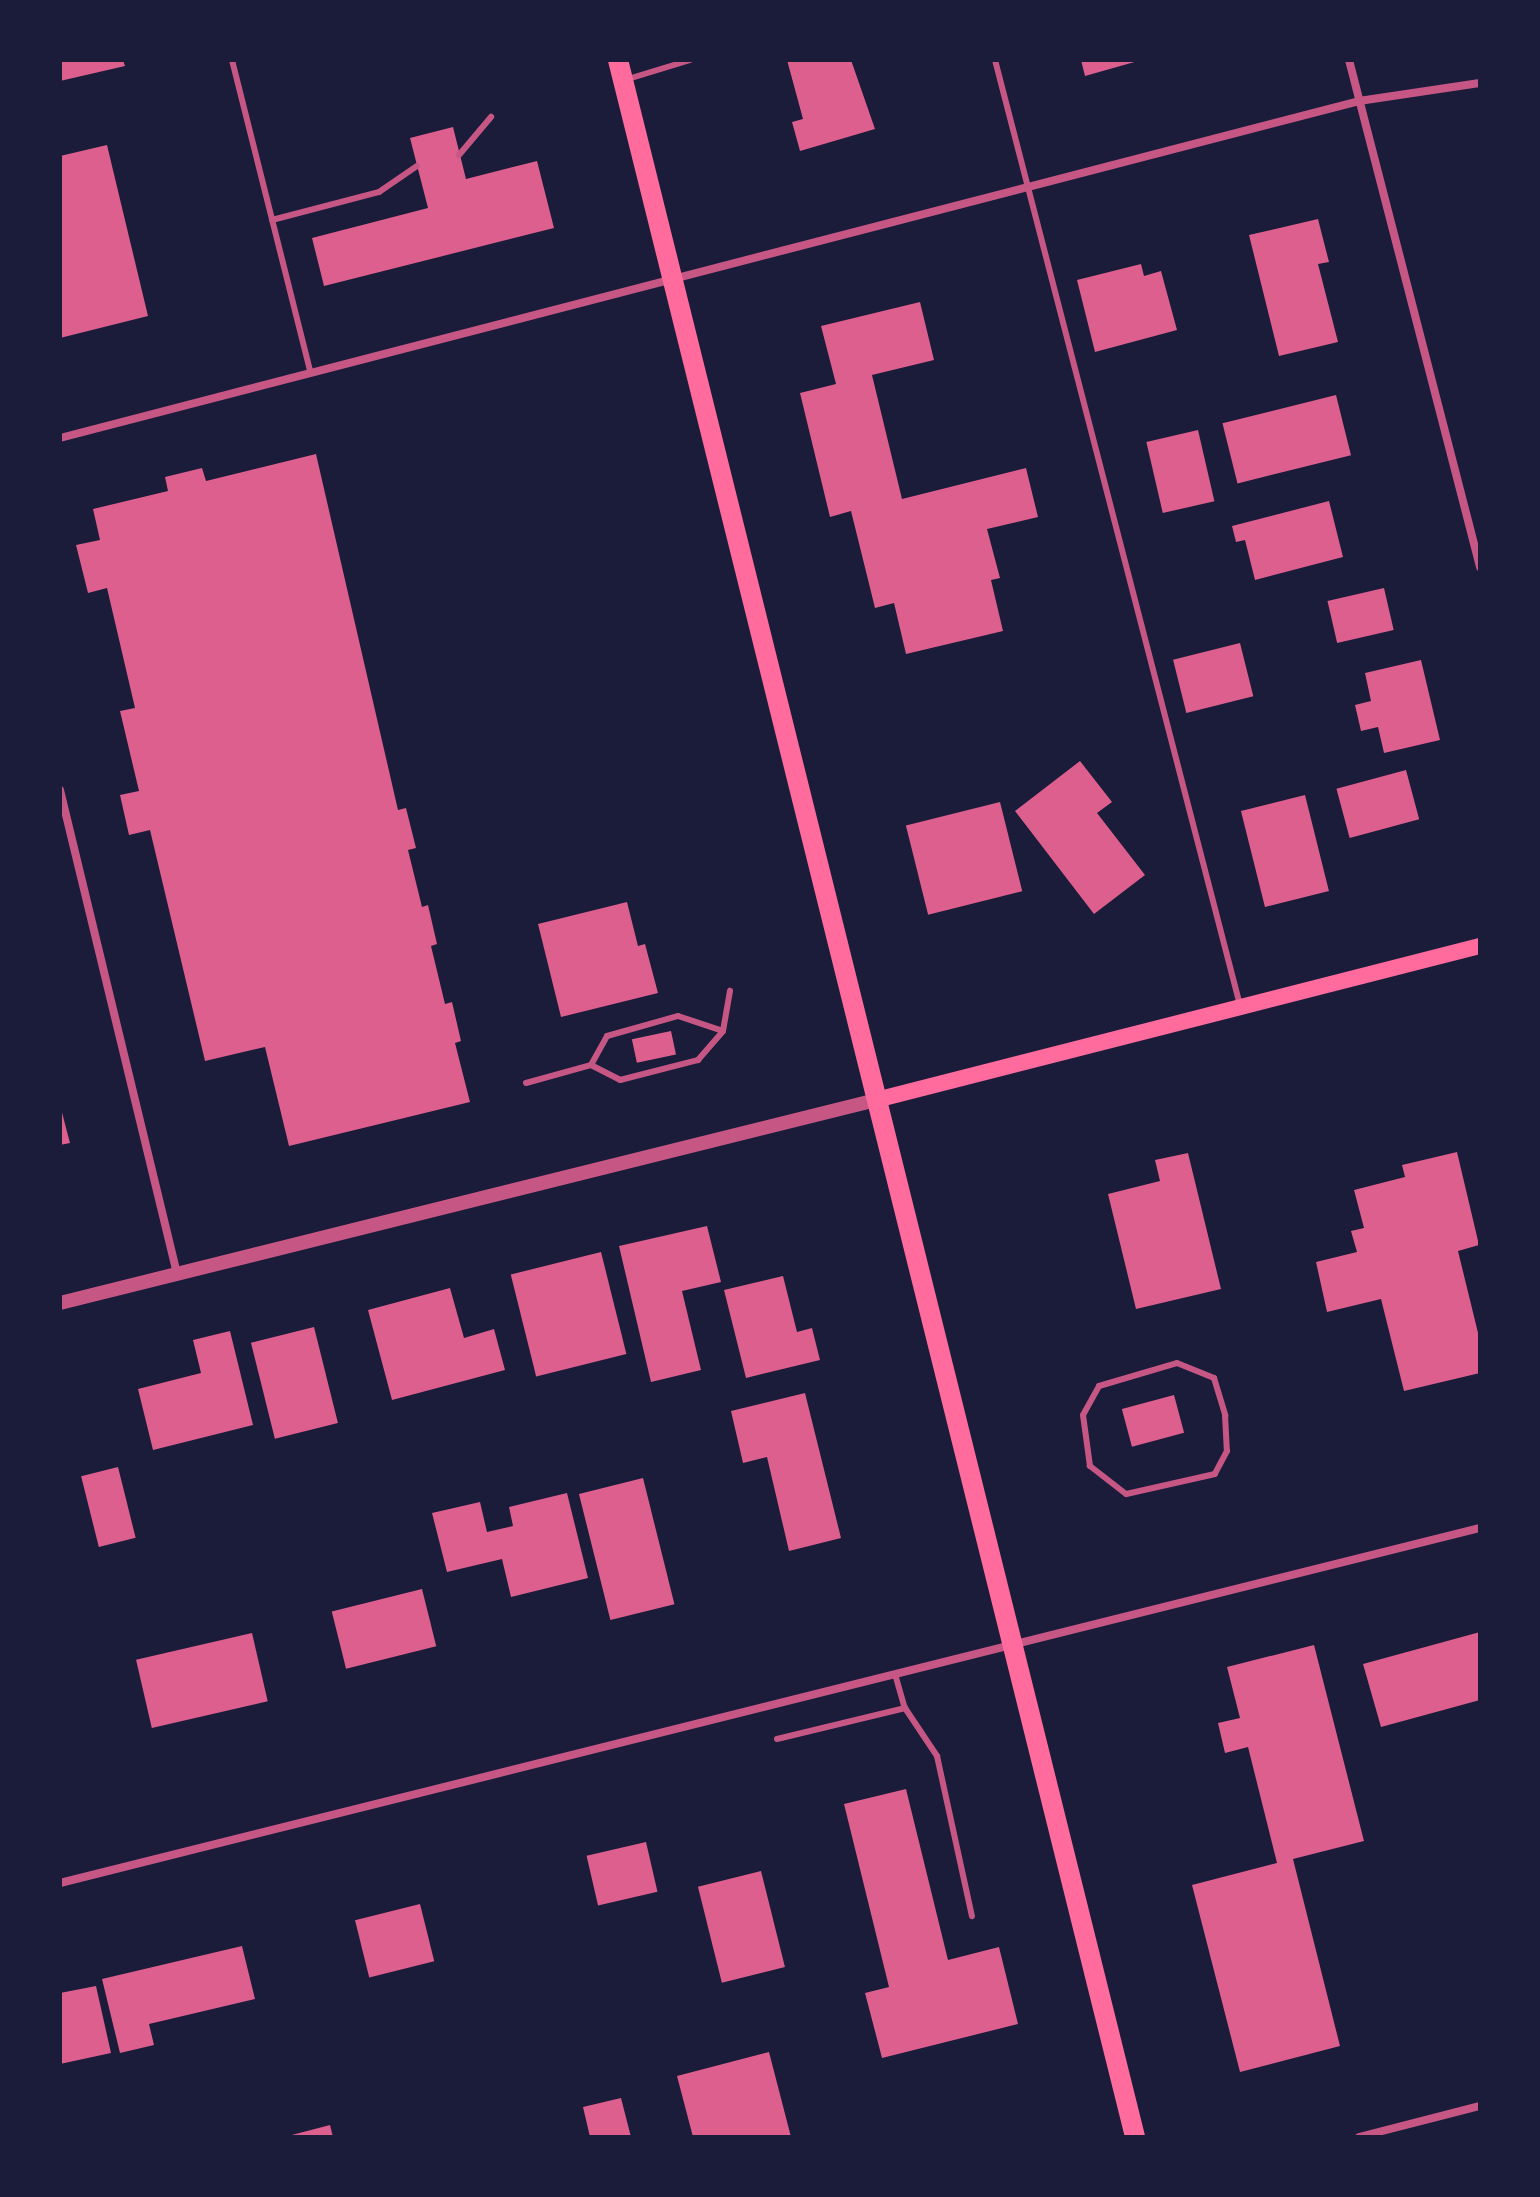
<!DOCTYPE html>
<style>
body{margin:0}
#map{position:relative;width:1540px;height:2197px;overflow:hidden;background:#1b1b3a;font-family:"Public Sans",sans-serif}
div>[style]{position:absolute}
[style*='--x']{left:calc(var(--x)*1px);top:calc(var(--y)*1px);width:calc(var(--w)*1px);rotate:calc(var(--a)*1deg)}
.building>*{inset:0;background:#dd5f8e;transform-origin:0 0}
.service>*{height:6px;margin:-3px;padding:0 3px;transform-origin:3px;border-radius:3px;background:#c65784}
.minor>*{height:8px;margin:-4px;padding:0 4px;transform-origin:4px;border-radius:4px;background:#c65784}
.tertiary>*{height:14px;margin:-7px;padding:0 7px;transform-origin:7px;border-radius:7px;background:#c65784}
.secondary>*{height:16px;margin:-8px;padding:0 8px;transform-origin:8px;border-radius:8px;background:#ff6b9d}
.primary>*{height:20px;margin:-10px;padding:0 10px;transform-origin:10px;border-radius:10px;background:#ff6b9d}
span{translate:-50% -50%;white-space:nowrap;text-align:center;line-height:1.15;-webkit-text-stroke:8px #1b1b3a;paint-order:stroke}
.frame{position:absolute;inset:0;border:62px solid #1b1b3a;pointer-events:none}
</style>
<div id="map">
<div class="building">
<i style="clip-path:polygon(60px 60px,123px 60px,125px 66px,60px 81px)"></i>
<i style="clip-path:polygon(787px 60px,851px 60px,875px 129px,800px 151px,792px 122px,803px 119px)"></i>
<i style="clip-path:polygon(1081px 60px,1138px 60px,1138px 61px,1085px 76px)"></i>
<i style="clip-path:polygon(453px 127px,466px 179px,537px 161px,554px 228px,324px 286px,312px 238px,428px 208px,410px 138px)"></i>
<i style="clip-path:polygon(107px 145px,148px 316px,60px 338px,60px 156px)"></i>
<i style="clip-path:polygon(1318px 219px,1329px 262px,1318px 264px,1338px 342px,1279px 356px,1249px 235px)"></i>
<i style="clip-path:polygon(1141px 264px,1144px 276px,1161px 271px,1177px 330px,1095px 352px,1077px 280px)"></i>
<i style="clip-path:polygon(920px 302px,934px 360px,872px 375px,902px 499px,1026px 468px,1038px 517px,987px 529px,1000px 578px,991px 580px,1003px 631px,906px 654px,894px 603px,875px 608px,851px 511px,830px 517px,800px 393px,836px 384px,821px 326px)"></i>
<i style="left:1336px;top:395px;width:62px;height:117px;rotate:76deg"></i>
<i style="left:1198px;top:430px;width:73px;height:53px;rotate:77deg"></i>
<i style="clip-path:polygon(316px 454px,398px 810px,406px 808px,416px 848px,408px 850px,422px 907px,428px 905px,437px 944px,431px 946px,445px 1004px,452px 1002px,461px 1041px,455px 1043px,470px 1102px,289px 1146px,265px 1047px,205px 1061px,150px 830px,129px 835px,120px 795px,139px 791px,120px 711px,135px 708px,107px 588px,88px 593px,76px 545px,100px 540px,93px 509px,168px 491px,165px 477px,202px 468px,206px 481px)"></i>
<i style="clip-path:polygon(1329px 501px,1343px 557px,1255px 580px,1245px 540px,1236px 542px,1232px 526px)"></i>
<i style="left:1384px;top:588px;width:43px;height:58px;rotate:77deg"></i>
<i style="left:1240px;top:643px;width:55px;height:69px;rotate:76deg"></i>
<i style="clip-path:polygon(1421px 660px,1440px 740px,1384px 753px,1378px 727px,1361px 731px,1355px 705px,1371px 701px,1365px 673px)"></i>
<i style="clip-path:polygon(1080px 761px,1112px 802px,1097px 813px,1145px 875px,1094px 914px,1015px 811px)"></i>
<i style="left:1406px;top:770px;width:51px;height:72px;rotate:75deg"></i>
<i style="left:1305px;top:795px;width:99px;height:66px;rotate:76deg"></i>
<i style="left:1000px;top:802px;width:92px;height:97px;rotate:76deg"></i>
<i style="clip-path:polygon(627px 902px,638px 946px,645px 944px,658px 993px,561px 1017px,538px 924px)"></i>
<i style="left:671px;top:1031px;width:24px;height:40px;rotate:78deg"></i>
<i style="clip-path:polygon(60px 1105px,70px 1143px,60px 1145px)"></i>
<i style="clip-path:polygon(1457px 1152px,1479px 1245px,1458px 1251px,1480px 1341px,1480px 1373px,1404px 1391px,1381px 1299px,1327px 1312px,1316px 1262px,1357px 1252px,1351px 1231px,1364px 1228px,1354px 1190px,1405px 1177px,1402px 1165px)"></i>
<i style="clip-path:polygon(1188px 1153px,1221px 1289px,1136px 1309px,1108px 1194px,1160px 1181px,1155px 1160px)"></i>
<i style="clip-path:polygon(707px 1226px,721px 1282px,682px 1291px,701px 1370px,651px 1382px,619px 1246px)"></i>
<i style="left:601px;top:1252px;width:105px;height:93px;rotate:76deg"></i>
<i style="clip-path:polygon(783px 1276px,797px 1332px,812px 1328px,820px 1360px,746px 1378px,724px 1290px)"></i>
<i style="clip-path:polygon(450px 1288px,464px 1338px,494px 1329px,505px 1370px,392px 1400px,368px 1310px)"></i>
<i style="left:314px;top:1327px;width:99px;height:65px;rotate:76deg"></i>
<i style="clip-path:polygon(230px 1331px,253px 1425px,153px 1450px,138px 1389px,201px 1373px,193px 1340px)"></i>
<i style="clip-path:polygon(805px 1393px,841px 1538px,789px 1551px,767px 1457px,743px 1463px,731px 1411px)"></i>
<i style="left:1174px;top:1395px;width:39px;height:54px;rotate:75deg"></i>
<i style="left:118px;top:1467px;width:73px;height:38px;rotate:76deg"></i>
<i style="left:643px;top:1478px;width:130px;height:66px;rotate:76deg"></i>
<i style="clip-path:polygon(567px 1493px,588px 1578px,511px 1597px,502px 1559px,447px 1572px,432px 1513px,480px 1502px,487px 1532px,513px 1526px,509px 1507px)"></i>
<i style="left:422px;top:1589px;width:59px;height:93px;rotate:76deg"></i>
<i style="clip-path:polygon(1480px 1632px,1480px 1700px,1381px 1727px,1363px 1664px)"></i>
<i style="left:252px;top:1633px;width:70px;height:119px;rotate:77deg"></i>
<i style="clip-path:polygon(1314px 1645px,1364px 1841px,1293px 1859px,1340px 2046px,1240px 2072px,1192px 1885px,1277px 1863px,1248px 1747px,1225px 1753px,1218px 1723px,1240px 1718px,1227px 1667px)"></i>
<i style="clip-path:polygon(906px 1789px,948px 1960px,999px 1947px,1018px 2024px,882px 2058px,865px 1993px,889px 1987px,844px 1804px)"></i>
<i style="left:646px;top:1842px;width:51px;height:61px;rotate:77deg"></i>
<i style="left:761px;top:1871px;width:99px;height:65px;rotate:76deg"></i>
<i style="left:420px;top:1904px;width:59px;height:67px;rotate:76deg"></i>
<i style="clip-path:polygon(242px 1946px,255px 1999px,149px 2024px,154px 2045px,120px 2053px,102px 1979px)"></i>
<i style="clip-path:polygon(96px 1986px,111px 2053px,60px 2064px,60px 1993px)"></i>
<i style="clip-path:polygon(769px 2052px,791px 2137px,693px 2137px,677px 2076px)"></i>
<i style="clip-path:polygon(621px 2098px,631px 2137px,590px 2137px,583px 2107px)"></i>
<i style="clip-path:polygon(330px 2125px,333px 2137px,288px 2137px,288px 2136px)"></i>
</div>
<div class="service">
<i style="--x:232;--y:60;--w:321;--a:75.9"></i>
<i style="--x:995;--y:60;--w:976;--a:75.47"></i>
<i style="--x:628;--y:79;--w:65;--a:-17"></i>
<i style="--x:459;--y:155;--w:50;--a:-49.9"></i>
<i style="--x:272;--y:220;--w:111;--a:-14.7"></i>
<i style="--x:379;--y:192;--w:46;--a:-34.4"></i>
<i style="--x:591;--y:1065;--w:33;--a:-61"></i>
<i style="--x:607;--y:1036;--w:74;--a:-15.7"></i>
<i style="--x:678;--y:1016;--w:47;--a:18.4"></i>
<i style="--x:526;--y:1083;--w:67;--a:-15.5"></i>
<i style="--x:591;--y:1065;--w:33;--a:27"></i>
<i style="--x:620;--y:1080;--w:81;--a:-14.4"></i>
<i style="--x:698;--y:1060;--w:38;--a:-49"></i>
<i style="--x:723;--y:1031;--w:41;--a:-80.1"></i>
<i style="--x:1177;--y:1363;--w:40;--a:22"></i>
<i style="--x:1214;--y:1378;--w:39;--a:73"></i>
<i style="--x:1225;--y:1415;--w:36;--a:87"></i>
<i style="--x:1227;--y:1451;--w:26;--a:118"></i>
<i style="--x:1215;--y:1474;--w:91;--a:167.3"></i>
<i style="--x:1126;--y:1494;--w:46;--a:-142.1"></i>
<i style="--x:1090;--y:1466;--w:51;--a:-97.8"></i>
<i style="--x:1083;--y:1415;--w:33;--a:-61"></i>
<i style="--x:1099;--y:1386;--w:81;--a:-16.4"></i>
<i style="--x:895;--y:1674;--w:35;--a:74"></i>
<i style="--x:905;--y:1708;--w:58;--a:56.3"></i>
<i style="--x:937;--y:1756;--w:164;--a:77.7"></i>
<i style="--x:777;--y:1739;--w:132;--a:-13.6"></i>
</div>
<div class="minor">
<i style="--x:1349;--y:60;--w:524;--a:75.51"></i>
<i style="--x:60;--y:438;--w:1342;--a:-14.54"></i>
<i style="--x:1359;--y:101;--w:122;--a:-8.5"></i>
<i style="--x:60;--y:790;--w:498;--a:76.4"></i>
<i style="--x:60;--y:1883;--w:1464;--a:-14.04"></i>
<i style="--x:1359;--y:2137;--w:125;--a:-14.4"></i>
</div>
<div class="tertiary">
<i style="--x:60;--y:1303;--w:841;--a:-13.97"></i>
</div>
<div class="secondary">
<i style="--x:876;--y:1100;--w:623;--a:-14.3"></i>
</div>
<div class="primary">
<i style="--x:618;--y:60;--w:2140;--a:76.02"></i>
</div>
<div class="frame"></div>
</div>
